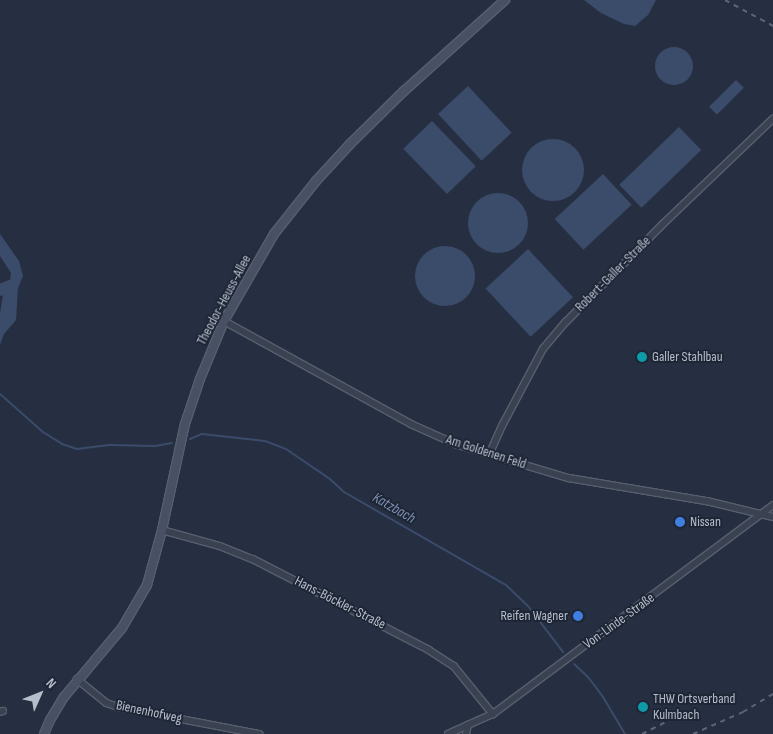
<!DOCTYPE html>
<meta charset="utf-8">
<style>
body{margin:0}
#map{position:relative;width:773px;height:734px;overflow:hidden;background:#252f41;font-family:"Sofia Sans Condensed",sans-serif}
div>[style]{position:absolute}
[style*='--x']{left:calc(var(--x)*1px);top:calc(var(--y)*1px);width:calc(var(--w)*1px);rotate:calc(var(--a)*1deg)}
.water>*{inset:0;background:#3b4b6a;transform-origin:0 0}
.round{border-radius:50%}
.stream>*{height:2px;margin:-1px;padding:0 1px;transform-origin:1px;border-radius:1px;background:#3b4b6a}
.river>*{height:12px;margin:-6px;padding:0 6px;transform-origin:6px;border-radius:6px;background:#3b4b6a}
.roads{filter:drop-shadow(1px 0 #575f6e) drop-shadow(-1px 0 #575f6e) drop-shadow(0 1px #575f6e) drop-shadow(0 -1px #575f6e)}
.street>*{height:5.5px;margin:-2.75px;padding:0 2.75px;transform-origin:2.75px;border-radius:2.75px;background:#3a4151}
.secondary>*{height:8px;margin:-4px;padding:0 4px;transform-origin:4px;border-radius:4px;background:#485064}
.rail>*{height:2px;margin-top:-1px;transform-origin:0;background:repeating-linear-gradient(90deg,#5c6578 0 5px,transparent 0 10px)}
.dots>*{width:14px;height:14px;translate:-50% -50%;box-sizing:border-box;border:2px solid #1e2636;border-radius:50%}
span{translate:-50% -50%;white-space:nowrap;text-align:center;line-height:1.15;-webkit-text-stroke:4px #1e2636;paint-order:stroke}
.street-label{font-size:14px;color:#b6bdcb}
.poi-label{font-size:14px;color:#b6bdcb}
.left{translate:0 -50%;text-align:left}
.right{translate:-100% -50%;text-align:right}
.water-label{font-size:15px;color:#7d90b2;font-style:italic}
.north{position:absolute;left:15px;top:669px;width:50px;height:50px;-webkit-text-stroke:4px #1e2636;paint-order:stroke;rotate:46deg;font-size:14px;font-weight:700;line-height:20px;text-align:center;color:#b6bdcb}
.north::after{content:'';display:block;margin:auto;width:18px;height:22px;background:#b6bdcb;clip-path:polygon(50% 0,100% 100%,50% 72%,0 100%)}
</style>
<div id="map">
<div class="water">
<i style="clip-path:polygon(584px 0,656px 0,648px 15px,635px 26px,624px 24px,601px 13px)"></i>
<i class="round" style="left:655px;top:47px;width:38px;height:38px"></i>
<i style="left:736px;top:80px;width:11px;height:38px;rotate:45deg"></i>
<i style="left:468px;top:86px;width:64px;height:41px;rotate:47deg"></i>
<i style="left:432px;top:121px;width:63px;height:40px;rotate:46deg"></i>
<i style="left:679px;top:127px;width:32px;height:83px;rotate:46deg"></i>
<i class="round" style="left:522px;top:139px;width:62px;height:62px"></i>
<i style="left:603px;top:174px;width:42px;height:66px;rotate:47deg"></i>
<i class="round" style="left:468px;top:193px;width:60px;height:60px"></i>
<i style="clip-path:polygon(0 234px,19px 261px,23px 276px,18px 288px,16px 320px,4px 334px,0 345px,0 313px,5px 283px,10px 280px,11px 273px,0 256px)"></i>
<i class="round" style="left:415px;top:246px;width:60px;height:60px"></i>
<i style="left:528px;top:249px;width:66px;height:58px;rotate:47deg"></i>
</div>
<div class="stream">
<i style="--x:0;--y:394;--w:57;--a:41.5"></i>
<i style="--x:43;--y:432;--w:22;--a:32"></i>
<i style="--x:62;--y:444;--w:16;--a:18"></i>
<i style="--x:77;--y:449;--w:34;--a:-7"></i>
<i style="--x:111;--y:445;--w:44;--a:1.3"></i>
<i style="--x:155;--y:446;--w:17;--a:-10"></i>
<i style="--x:190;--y:439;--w:13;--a:-23"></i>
<i style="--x:202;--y:434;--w:63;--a:6.3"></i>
<i style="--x:265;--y:441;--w:22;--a:21"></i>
<i style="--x:286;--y:449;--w:53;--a:34.3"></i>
<i style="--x:330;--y:479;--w:19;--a:43"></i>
<i style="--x:344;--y:492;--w:187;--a:29.9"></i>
<i style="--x:506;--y:585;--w:30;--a:44"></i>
<i style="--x:528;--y:606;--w:58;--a:52.7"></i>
<i style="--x:574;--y:664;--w:19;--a:43"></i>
<i style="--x:588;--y:677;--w:25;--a:53"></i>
<i style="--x:603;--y:697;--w:43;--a:59.3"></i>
</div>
<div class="river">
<i style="--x:0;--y:290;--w:11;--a:-22"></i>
</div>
<div class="roads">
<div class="street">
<i style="--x:224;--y:321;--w:213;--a:28.8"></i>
<i style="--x:411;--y:424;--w:51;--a:24.1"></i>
<i style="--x:458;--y:445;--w:116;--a:16.6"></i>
<i style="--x:569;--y:478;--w:140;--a:9.5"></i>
<i style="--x:707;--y:501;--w:68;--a:13.6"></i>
<i style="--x:489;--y:455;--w:32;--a:-66"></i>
<i style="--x:502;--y:426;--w:87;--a:-62"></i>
<i style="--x:543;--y:349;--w:35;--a:-50"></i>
<i style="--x:566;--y:322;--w:138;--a:-45.3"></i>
<i style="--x:663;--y:224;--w:152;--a:-43.7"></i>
<i style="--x:162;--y:530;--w:60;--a:15.4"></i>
<i style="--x:220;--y:546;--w:35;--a:22"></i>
<i style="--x:253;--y:559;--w:198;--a:27.3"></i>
<i style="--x:429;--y:650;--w:30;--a:33"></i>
<i style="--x:454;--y:666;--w:62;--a:50.9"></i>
<i style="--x:77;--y:679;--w:38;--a:39"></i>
<i style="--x:107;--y:703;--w:12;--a:20"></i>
<i style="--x:118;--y:707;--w:144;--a:10.8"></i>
<i style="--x:0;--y:712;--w:3;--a:-18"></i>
<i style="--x:448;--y:734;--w:22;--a:-24"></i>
<i style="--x:466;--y:734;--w:9;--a:-77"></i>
<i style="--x:468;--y:725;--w:27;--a:-24"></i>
<i style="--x:493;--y:714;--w:349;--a:-36.7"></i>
</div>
<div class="secondary">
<i style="--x:44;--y:734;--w:15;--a:-67"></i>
<i style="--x:50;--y:720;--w:27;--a:-59"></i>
<i style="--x:64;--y:697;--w:90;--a:-50"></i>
<i style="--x:122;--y:628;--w:50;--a:-59.8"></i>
<i style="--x:147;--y:585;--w:57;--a:-74.7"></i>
<i style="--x:162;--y:530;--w:108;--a:-77.8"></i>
<i style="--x:185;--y:424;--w:47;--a:-71.6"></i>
<i style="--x:200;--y:379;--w:63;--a:-67.5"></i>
<i style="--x:224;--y:321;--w:100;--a:-60.1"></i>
<i style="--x:274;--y:234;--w:68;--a:-51.6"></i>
<i style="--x:316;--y:181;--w:50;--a:-47.4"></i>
<i style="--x:350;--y:144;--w:76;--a:-44.5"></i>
<i style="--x:404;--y:91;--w:136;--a:-42"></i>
</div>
</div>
<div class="rail">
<i style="--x:725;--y:0;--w:55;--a:28.4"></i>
<i style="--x:642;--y:734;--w:42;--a:-26.6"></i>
<i style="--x:693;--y:734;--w:55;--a:-23.7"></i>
<i style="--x:743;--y:712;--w:35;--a:-31"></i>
</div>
<div class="dots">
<i style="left:642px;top:357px;background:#0f9aa8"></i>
<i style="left:680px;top:522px;background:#3f7fe0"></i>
<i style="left:578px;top:616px;background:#3f7fe0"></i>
<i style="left:643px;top:707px;background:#0f9aa8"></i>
</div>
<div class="street-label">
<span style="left:613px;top:274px;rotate:-45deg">Robert-Galler-Straße</span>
<span style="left:224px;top:300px;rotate:-62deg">Theodor-Heuss-Allee</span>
<span style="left:486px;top:452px;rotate:18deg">Am Goldenen Feld</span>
<span style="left:340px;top:603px;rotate:27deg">Hans-Böckler-Straße</span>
<span style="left:619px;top:621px;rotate:-36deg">Von-Linde-Straße</span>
<span style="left:149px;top:712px;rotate:12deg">Bienenhofweg</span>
</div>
<div class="poi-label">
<span class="left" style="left:652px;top:357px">Galler Stahlbau</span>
<span class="left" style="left:690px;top:522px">Nissan</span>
<span class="right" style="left:568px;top:616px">Reifen Wagner</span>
<span class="left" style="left:653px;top:707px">THW Ortsverband<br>Kulmbach</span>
</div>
<div class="water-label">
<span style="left:394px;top:508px;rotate:30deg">Katzbach</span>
</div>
<div class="north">N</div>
</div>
